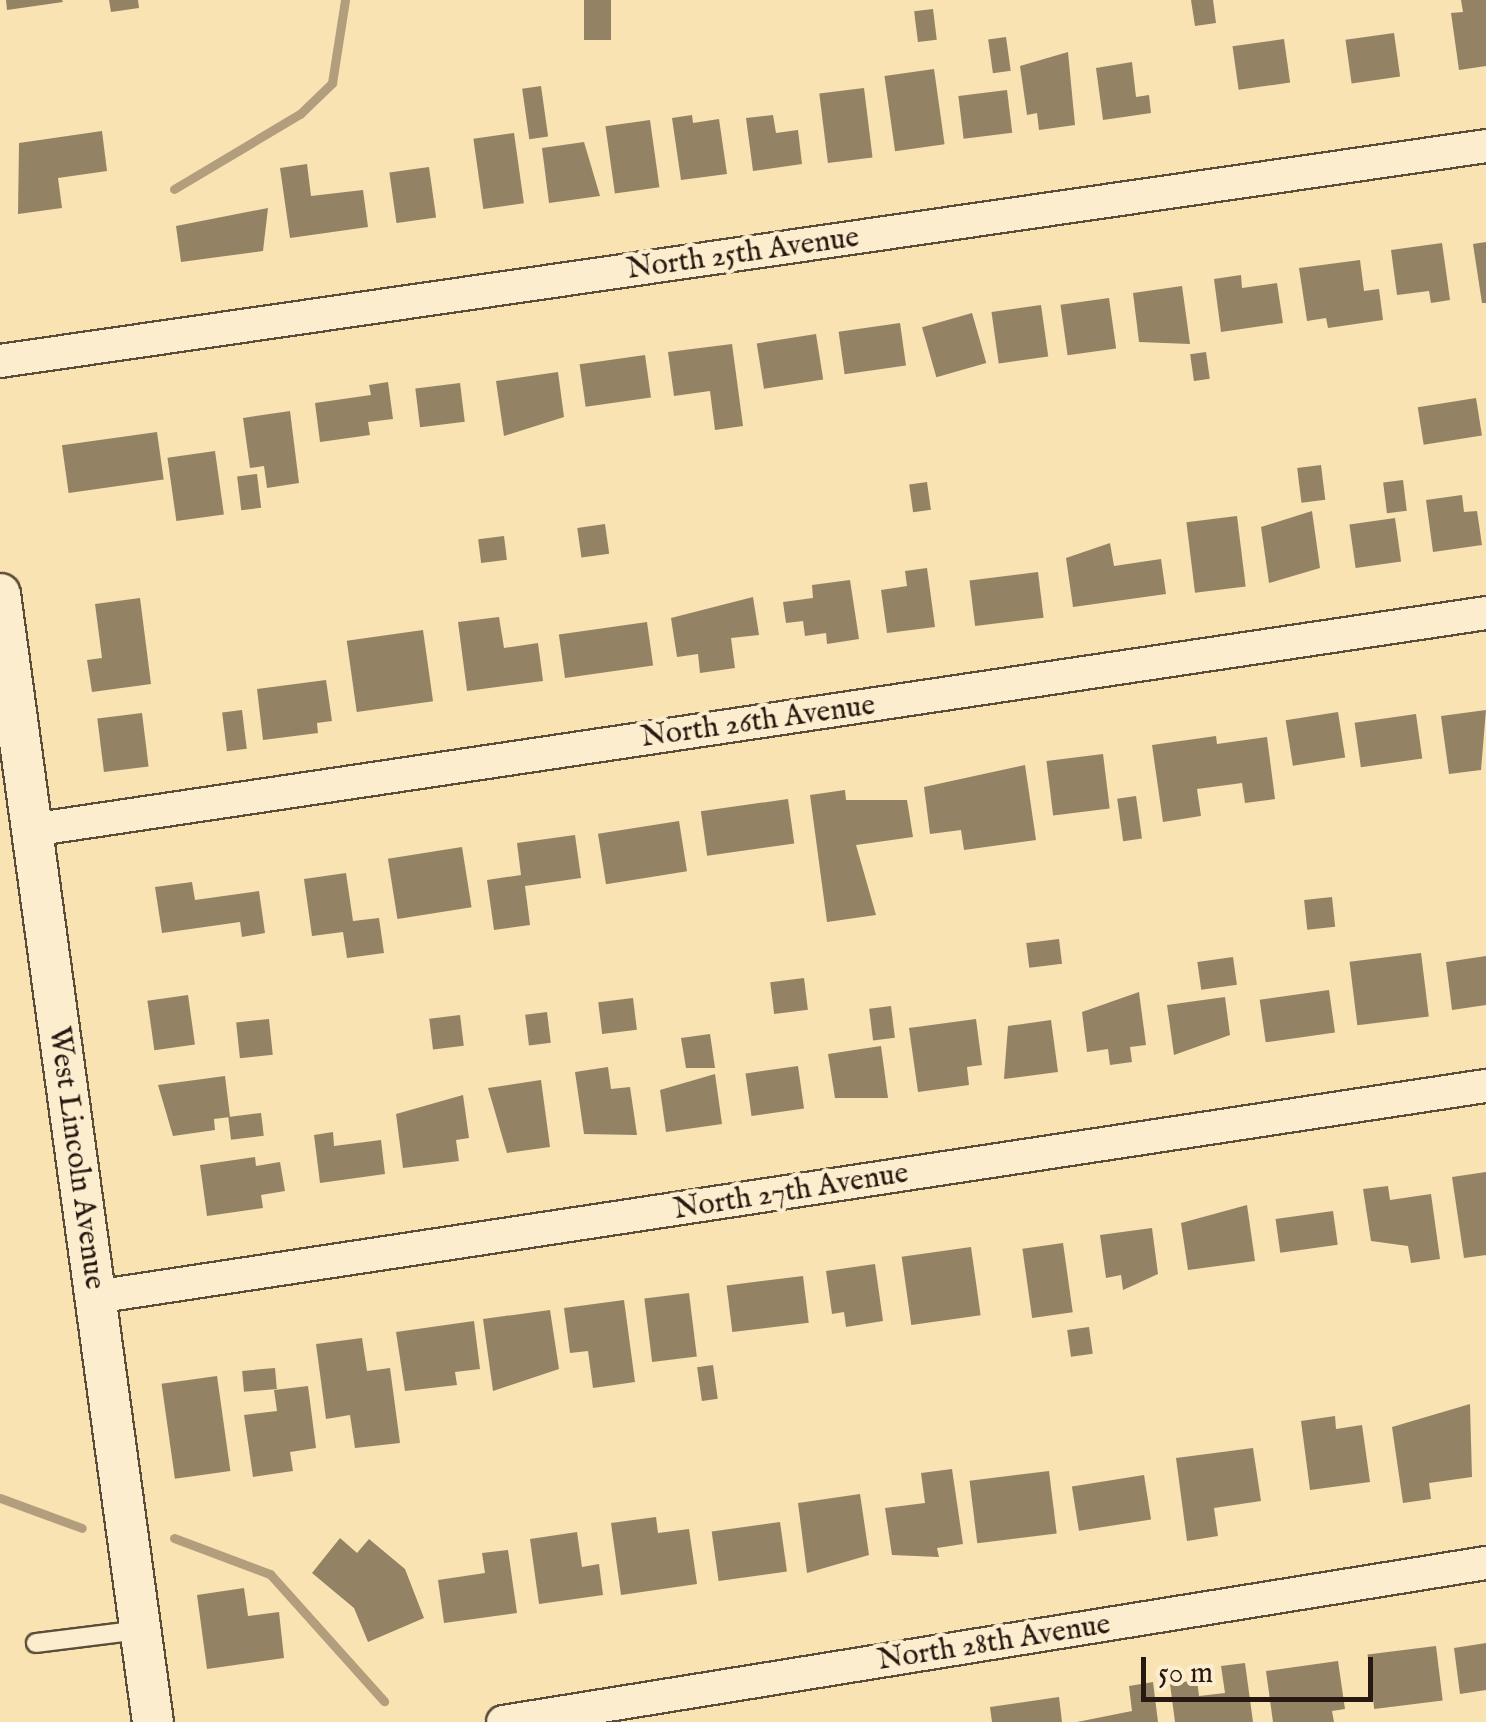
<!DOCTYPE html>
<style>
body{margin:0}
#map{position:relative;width:1486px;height:1722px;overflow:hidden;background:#f9e3b2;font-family:"IM FELL English",serif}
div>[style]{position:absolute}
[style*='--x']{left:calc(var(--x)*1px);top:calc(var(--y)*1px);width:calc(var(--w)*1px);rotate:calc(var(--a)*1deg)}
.stream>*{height:9px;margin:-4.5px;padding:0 4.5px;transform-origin:4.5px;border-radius:4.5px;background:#b29e7c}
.building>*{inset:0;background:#948265;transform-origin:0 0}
.roads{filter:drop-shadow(2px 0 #5c4c3a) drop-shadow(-2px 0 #5c4c3a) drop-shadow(0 2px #5c4c3a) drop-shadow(0 -2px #5c4c3a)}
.service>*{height:18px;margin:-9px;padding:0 9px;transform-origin:9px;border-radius:9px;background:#fbedcd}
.minor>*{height:32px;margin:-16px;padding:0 16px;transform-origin:16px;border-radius:16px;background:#fbedcd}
.tertiary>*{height:40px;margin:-20px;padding:0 20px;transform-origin:20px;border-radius:20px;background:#fbedcd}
span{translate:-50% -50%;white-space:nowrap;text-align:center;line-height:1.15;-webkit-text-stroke:9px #fbedcd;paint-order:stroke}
.street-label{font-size:30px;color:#271912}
.scale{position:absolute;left:1141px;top:1657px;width:232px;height:45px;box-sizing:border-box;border:5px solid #271912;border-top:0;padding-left:12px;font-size:30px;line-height:35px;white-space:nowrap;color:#271912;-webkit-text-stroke:8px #fbedcd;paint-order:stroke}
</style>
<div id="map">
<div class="stream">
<i style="--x:174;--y:189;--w:147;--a:-30.8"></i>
<i style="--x:300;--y:114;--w:45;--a:-44.1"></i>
<i style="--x:332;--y:83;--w:84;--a:-81.1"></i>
<i style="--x:0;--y:1498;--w:87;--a:20.1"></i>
<i style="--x:174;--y:1538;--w:103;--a:20.6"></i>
<i style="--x:270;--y:1574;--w:171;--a:48.1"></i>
</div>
<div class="building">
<i style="clip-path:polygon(6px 0,62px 0,63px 2px,7px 10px)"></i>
<i style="clip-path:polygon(109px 0,138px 0,139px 8px,111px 12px)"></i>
<i style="left:584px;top:0;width:27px;height:40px"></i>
<i style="clip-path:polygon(1191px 0,1213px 0,1216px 23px,1195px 26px)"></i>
<i style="clip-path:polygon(1461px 0,1486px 0,1486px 66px,1459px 70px,1451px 13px,1463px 12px)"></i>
<i style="left:933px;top:9px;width:31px;height:19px;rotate:83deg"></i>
<i style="left:1394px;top:33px;width:44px;height:49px;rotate:82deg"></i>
<i style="left:1006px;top:37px;width:34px;height:18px;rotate:82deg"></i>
<i style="left:1284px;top:39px;width:44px;height:52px;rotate:82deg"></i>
<i style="clip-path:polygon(1068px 52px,1075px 125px,1039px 130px,1037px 113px,1027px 115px,1020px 66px)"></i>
<i style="clip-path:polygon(1132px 62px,1136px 97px,1149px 95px,1151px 113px,1103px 120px,1096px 68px)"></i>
<i style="left:934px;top:69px;width:76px;height:50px;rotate:82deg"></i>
<i style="left:541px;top:86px;width:51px;height:19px;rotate:82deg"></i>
<i style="left:864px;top:88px;width:70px;height:45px;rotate:83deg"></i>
<i style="left:1007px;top:90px;width:43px;height:49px;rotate:83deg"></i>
<i style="clip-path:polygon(692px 115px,693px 123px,719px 119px,727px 174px,681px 180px,672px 118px)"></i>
<i style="clip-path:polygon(773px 115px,776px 133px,798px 130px,802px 164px,753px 171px,746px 118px)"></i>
<i style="left:650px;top:120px;width:68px;height:45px;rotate:82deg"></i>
<i style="clip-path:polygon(102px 131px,107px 171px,58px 178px,62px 208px,18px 214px,19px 143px)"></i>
<i style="left:514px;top:133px;width:71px;height:41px;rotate:82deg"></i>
<i style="clip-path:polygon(584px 142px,600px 196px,549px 203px,542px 148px)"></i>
<i style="clip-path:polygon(307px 164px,311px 196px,363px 190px,368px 227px,290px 238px,280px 168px)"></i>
<i style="left:429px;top:167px;width:51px;height:40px;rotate:82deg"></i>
<i style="clip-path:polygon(268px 208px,263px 251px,181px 262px,176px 226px)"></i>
<i style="clip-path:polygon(1486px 242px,1486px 303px,1482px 303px,1473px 244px)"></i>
<i style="clip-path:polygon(1442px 243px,1450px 300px,1431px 303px,1429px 291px,1397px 295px,1391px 250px)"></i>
<i style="clip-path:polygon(1360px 260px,1364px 291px,1379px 289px,1383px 320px,1328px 328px,1326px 318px,1307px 321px,1299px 268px)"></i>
<i style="clip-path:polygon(1241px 275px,1242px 288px,1277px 283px,1283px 323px,1221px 332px,1214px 279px)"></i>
<i style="clip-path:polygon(1182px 286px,1190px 344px,1139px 342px,1133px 293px)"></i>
<i style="left:1109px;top:298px;width:51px;height:49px;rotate:82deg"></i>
<i style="left:1041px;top:305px;width:52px;height:50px;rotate:82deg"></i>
<i style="left:972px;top:313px;width:52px;height:52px;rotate:74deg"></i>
<i style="left:900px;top:323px;width:43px;height:62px;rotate:82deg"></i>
<i style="left:816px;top:334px;width:46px;height:60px;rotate:81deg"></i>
<i style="clip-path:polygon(732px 344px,743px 426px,715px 430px,710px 391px,674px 396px,668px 352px)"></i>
<i style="left:1206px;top:352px;width:27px;height:16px;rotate:82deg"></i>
<i style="left:645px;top:355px;width:43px;height:66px;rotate:82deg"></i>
<i style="clip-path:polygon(558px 372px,564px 417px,504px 436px,496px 381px)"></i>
<i style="clip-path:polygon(388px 382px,393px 419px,368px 422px,370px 435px,320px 442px,315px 403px,371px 395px,369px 385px)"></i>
<i style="left:460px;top:383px;width:39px;height:45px;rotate:83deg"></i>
<i style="left:1476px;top:398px;width:38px;height:59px;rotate:81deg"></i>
<i style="clip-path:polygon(290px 411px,299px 483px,267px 488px,264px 466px,250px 468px,243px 418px)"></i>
<i style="left:157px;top:432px;width:48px;height:96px;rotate:82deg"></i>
<i style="left:215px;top:451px;width:64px;height:48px;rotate:82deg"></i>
<i style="left:1321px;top:465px;width:35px;height:24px;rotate:83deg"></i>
<i style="left:257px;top:474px;width:34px;height:20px;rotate:83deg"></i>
<i style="left:1403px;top:480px;width:31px;height:20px;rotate:83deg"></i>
<i style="left:927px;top:482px;width:28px;height:18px;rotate:82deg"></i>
<i style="clip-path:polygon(1462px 495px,1464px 512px,1477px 511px,1482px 545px,1433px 552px,1426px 500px)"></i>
<i style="clip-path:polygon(1312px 511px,1320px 568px,1269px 583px,1261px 527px)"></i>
<i style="left:1237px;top:516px;width:71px;height:51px;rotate:83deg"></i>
<i style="left:1395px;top:518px;width:44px;height:46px;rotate:82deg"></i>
<i style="left:605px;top:524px;width:30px;height:28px;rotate:82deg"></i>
<i style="left:504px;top:536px;width:24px;height:26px;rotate:83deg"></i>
<i style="clip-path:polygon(1110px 543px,1114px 566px,1161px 559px,1166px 594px,1073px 607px,1066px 558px)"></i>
<i style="clip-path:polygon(927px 568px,935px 627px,887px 633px,881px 590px,907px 586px,905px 571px)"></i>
<i style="left:1038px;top:572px;width:46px;height:69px;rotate:83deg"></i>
<i style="clip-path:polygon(850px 580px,859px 639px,827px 644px,826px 633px,805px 636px,803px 621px,786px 623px,783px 602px,813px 598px,812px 585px)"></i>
<i style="clip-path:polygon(753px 597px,759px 635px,731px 638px,735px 668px,700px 673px,698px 654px,677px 657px,671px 618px)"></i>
<i style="clip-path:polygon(140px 598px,151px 684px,92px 692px,87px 660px,102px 658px,95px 604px)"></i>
<i style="clip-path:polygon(499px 617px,504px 648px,538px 643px,543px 681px,467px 691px,458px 622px)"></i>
<i style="left:647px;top:622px;width:44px;height:89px;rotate:82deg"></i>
<i style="left:423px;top:630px;width:72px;height:77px;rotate:82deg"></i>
<i style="clip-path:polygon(326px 680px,332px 721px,317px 723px,318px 733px,263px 740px,257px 689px)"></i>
<i style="left:242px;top:710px;width:39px;height:20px;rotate:83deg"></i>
<i style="clip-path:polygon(1486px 710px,1481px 770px,1449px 774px,1441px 716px)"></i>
<i style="left:1338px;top:712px;width:46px;height:53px;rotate:81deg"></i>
<i style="left:142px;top:713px;width:54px;height:45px;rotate:83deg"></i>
<i style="left:1416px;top:714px;width:45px;height:62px;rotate:82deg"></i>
<i style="clip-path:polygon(1216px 736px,1217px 744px,1267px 737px,1275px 799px,1245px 803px,1242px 783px,1197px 789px,1201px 816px,1163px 822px,1152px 745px)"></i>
<i style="left:1103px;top:754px;width:55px;height:57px;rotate:83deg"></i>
<i style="clip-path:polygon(1025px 765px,1036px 840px,964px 850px,961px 830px,930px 834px,924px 787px)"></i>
<i style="clip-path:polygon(845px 790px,846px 800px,907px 800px,913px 837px,856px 845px,876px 915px,827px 922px,810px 795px)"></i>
<i style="left:1136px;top:796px;width:43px;height:19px;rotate:82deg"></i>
<i style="left:788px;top:799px;width:45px;height:88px;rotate:82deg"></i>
<i style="left:679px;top:821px;width:51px;height:82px;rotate:81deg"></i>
<i style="clip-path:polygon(575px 835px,581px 878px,525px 886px,530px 925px,494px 930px,487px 880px,521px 875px,517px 843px)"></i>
<i style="left:462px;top:847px;width:61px;height:75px;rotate:81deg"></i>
<i style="clip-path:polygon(346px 873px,353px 921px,379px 918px,384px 953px,347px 958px,343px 932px,312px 936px,304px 879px)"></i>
<i style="clip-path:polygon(192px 882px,195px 900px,259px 891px,265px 933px,242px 937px,240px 922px,162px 933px,155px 887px)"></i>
<i style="left:1332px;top:897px;width:30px;height:28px;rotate:84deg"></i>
<i style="left:1059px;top:939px;width:25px;height:33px;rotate:83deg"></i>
<i style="left:1421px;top:953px;width:64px;height:72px;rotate:83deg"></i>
<i style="clip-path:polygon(1486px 956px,1486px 1005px,1452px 1010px,1446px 962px)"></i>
<i style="left:1233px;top:957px;width:28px;height:36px;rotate:82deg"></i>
<i style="left:804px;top:978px;width:32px;height:34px;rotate:83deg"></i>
<i style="left:1329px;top:990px;width:43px;height:70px;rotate:82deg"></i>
<i style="clip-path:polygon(1139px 992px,1146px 1045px,1130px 1047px,1132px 1062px,1110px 1065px,1108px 1049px,1087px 1052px,1082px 1012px)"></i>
<i style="left:188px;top:995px;width:50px;height:41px;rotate:82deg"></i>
<i style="clip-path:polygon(1225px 997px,1230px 1035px,1174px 1055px,1167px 1005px)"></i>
<i style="left:633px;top:998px;width:32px;height:35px;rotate:83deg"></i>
<i style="left:891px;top:1006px;width:32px;height:22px;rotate:83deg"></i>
<i style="left:547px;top:1012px;width:31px;height:22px;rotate:83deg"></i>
<i style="left:460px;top:1015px;width:31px;height:31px;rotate:83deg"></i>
<i style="left:269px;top:1019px;width:36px;height:33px;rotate:84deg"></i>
<i style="clip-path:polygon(976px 1019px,982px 1065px,967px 1067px,969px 1085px,918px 1092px,909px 1028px)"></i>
<i style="clip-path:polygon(1051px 1020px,1058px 1072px,1004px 1079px,1008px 1026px)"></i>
<i style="clip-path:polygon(710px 1034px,715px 1068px,686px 1068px,681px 1038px)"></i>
<i style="clip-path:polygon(881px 1046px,888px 1098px,835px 1098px,828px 1054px)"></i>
<i style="left:798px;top:1066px;width:43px;height:53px;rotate:82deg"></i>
<i style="clip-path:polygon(608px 1067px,611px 1089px,630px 1087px,637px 1135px,584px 1134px,575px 1072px)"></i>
<i style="clip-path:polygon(715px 1074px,722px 1124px,666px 1132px,660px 1090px)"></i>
<i style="clip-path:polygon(225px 1076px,230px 1117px,214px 1119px,215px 1130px,173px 1136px,158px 1085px)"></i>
<i style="clip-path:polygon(541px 1080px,550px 1147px,507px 1153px,488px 1088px)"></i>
<i style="clip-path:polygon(463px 1095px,469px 1138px,456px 1140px,459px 1161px,403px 1168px,396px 1114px)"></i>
<i style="left:261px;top:1113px;width:23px;height:33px;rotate:83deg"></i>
<i style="clip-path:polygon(333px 1132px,334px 1146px,381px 1140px,385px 1174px,320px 1183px,314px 1135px)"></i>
<i style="clip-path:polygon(255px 1157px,256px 1166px,280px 1162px,285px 1191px,261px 1195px,263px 1208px,207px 1216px,200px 1165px)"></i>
<i style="clip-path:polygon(1486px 1172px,1486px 1255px,1464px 1258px,1452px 1177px)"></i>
<i style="clip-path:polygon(1388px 1186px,1390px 1200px,1431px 1194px,1440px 1259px,1411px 1263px,1408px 1246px,1371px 1241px,1363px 1189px)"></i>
<i style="clip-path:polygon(1247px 1205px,1255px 1261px,1188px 1270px,1181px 1223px)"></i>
<i style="left:1333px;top:1211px;width:34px;height:58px;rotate:82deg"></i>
<i style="clip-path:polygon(1152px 1228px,1158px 1274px,1123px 1290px,1121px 1275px,1106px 1278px,1100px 1235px)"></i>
<i style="left:1063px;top:1243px;width:70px;height:41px;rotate:82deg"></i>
<i style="left:971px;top:1247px;width:69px;height:70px;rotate:82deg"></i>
<i style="clip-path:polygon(875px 1264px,883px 1321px,846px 1327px,844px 1312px,832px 1314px,826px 1271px)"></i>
<i style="left:803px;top:1276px;width:47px;height:77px;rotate:83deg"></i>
<i style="left:689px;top:1293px;width:64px;height:45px;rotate:83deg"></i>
<i style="clip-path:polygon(624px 1300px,635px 1382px,593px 1388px,588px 1351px,570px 1353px,564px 1308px)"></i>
<i style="clip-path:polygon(550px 1310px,559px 1369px,493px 1391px,483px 1319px)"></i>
<i style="clip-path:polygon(474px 1321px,480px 1369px,455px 1372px,457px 1385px,405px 1391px,396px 1332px)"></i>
<i style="left:1089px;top:1327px;width:27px;height:22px;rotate:82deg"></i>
<i style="clip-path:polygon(362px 1338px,367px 1371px,390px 1368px,400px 1443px,355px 1448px,350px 1415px,326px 1419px,316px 1344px)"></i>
<i style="left:713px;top:1365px;width:34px;height:16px;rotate:82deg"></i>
<i style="left:275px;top:1368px;width:21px;height:33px;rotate:85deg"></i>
<i style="left:217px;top:1376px;width:96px;height:56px;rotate:82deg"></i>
<i style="clip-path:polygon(308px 1386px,316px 1448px,290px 1452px,293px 1471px,253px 1477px,244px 1415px,277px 1411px,274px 1390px)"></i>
<i style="clip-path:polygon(1470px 1404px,1472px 1477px,1429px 1483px,1431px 1499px,1403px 1503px,1392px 1427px)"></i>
<i style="clip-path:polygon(1335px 1416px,1336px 1429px,1362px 1425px,1370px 1482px,1310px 1490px,1301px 1421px)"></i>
<i style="clip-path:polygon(1253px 1448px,1261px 1501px,1214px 1508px,1218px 1536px,1187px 1541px,1176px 1458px)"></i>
<i style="clip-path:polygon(952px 1469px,963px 1544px,937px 1548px,939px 1557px,892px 1555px,885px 1508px,925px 1503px,921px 1473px)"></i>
<i style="left:1049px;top:1471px;width:63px;height:80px;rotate:83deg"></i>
<i style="left:1144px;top:1475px;width:45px;height:73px;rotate:81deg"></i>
<i style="clip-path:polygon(860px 1494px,869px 1555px,807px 1573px,798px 1503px)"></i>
<i style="clip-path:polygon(656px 1517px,658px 1533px,689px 1529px,697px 1584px,621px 1595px,611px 1523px)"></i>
<i style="left:780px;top:1522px;width:50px;height:69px;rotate:82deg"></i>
<i style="clip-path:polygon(577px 1532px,582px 1567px,599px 1564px,603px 1595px,539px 1604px,530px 1539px)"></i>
<i style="clip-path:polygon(340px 1538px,357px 1553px,369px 1539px,405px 1569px,424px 1618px,368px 1642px,354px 1608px,312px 1573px)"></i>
<i style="clip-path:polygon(508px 1550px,517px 1613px,444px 1623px,438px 1580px,485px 1573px,482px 1553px)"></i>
<i style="clip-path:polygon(244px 1588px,248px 1616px,279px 1612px,284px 1658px,207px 1669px,197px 1595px)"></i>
<i style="clip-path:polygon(1486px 1643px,1486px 1690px,1460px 1694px,1454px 1648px)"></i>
<i style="left:1436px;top:1646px;width:55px;height:69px;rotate:83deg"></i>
<i style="clip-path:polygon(1338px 1661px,1345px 1709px,1332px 1711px,1334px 1722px,1273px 1722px,1266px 1671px)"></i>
<i style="clip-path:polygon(1245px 1663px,1253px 1722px,1175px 1722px,1170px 1684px,1197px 1680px,1199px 1696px,1225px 1693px,1221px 1666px)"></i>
<i style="clip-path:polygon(1153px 1682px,1158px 1722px,1077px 1722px,1132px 1711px,1129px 1686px)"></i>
<i style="clip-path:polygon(1059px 1697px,1062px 1722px,992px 1722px,990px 1707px)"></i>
</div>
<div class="roads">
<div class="service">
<i style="--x:36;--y:1643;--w:105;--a:-7.1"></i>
</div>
<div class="minor">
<i style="--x:0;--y:361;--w:1501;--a:-8.23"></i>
<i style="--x:31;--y:830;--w:1471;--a:-8.48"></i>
<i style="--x:95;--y:1297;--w:1407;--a:-8.63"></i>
<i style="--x:503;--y:1722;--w:996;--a:-9.19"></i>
</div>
<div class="tertiary">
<i style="--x:0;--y:594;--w:1138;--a:82.28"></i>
</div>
</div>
<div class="street-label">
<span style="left:743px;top:254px;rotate:-8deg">North 25th Avenue</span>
<span style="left:758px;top:722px;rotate:-8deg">North 26th Avenue</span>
<span style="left:76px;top:1158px;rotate:82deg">West Lincoln Avenue</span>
<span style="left:791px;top:1192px;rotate:-9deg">North 27th Avenue</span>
<span style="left:994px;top:1643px;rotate:-9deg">North 28th Avenue</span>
</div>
<div class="scale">50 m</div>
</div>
